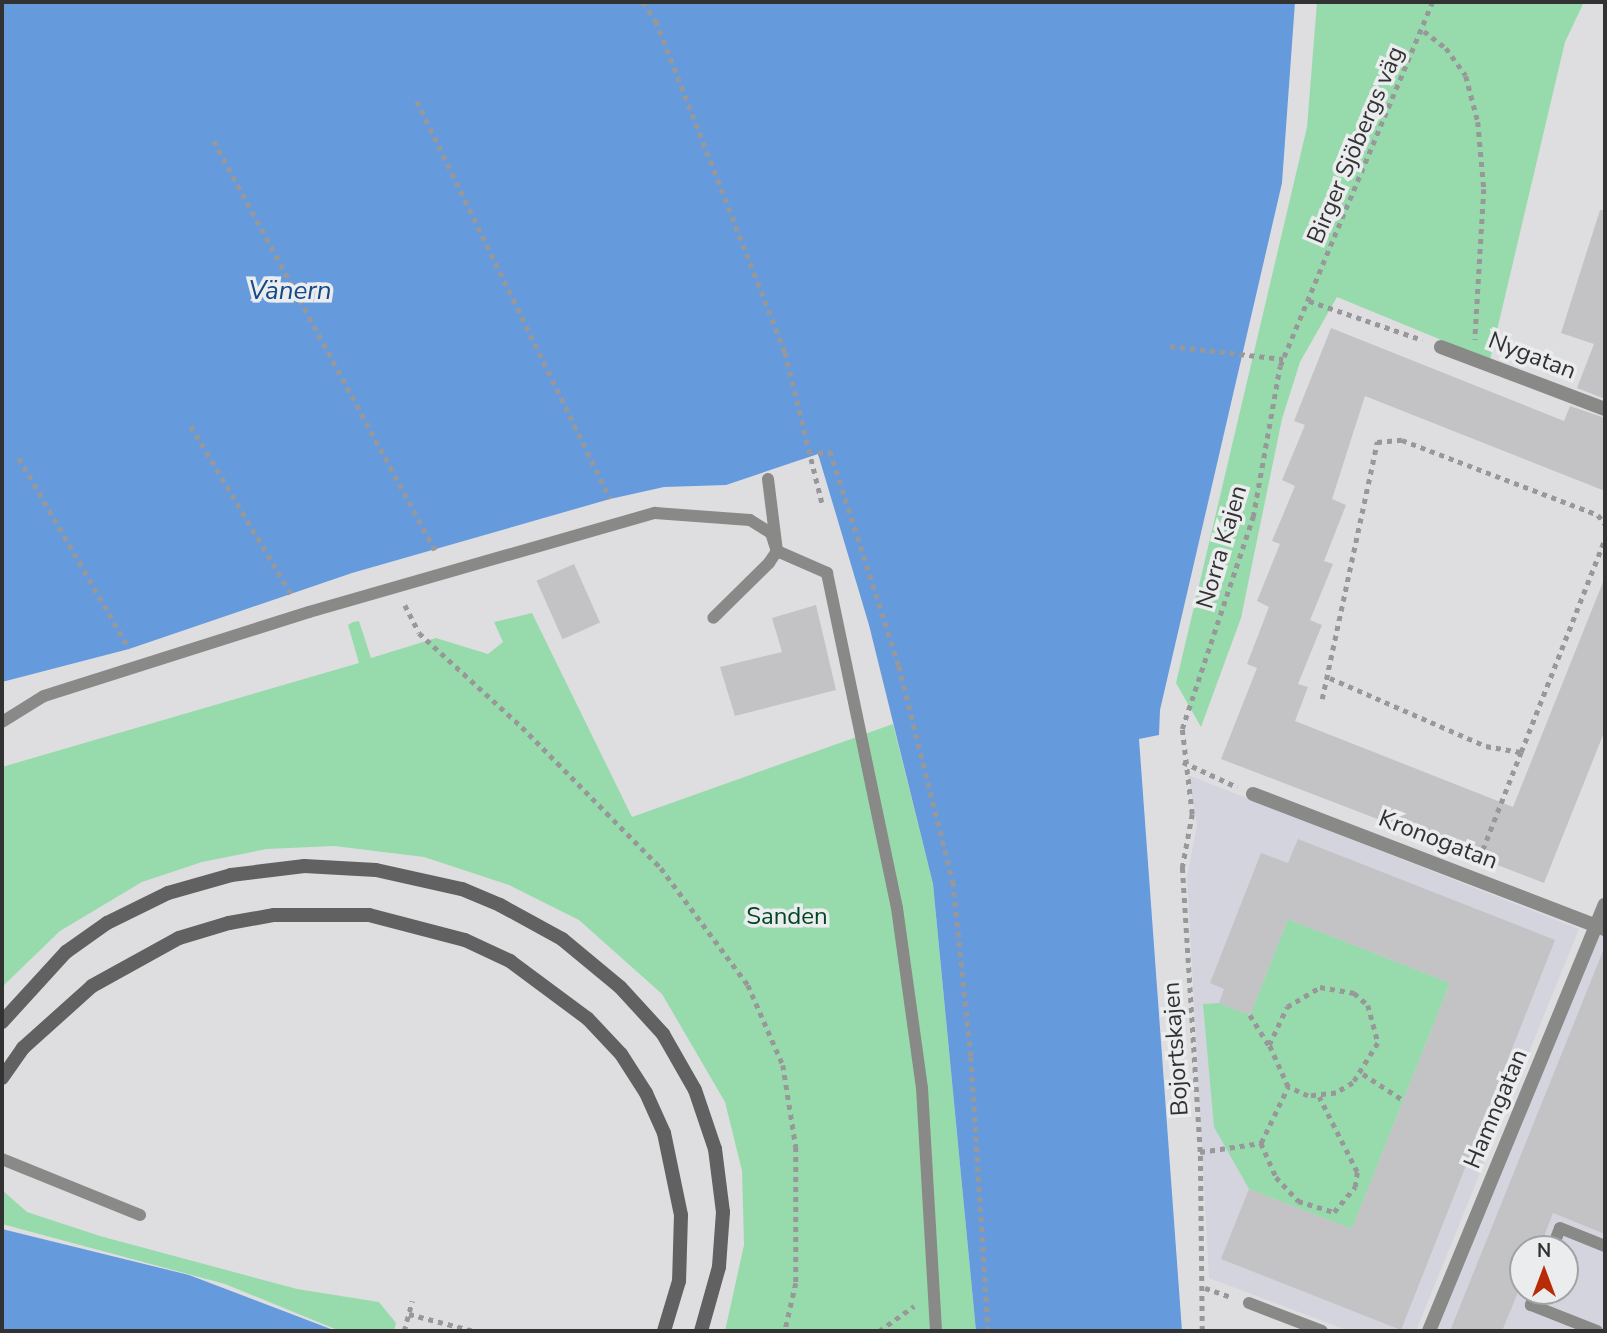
<!DOCTYPE html>
<meta charset="utf-8">
<style>
body{margin:0}
#map{position:relative;width:1607px;height:1333px;overflow:hidden;background:#dedee1;font-family:"Nunito Sans",sans-serif}
div>[style]{position:absolute}
[style*='--x']{left:calc(var(--x)*1px);top:calc(var(--y)*1px);width:calc(var(--w)*1px);rotate:calc(var(--a)*1deg)}
.built>*{inset:0;background:#d3d4de}
.green>*{inset:0;background:#97dbad}
.water>*{inset:0;background:#659add}
.building>*{inset:0;background:#c3c2c4;transform-origin:0 0}
.path>*{height:4.5px;margin-top:-2.25px;transform-origin:0;background:repeating-linear-gradient(90deg,#98989a 0 5px,transparent 0 10px)}
.service>*{height:12px;margin:-6px;padding:0 6px;transform-origin:6px;border-radius:6px;background:#898988}
.minor>*{height:14px;margin:-7px;padding:0 7px;transform-origin:7px;border-radius:7px;background:#898988}
.secondary>*{height:14px;margin:-7px;padding:0 7px;transform-origin:7px;border-radius:7px;background:#606160}
span{translate:-50% -50%;white-space:nowrap;text-align:center;line-height:1.15;-webkit-text-stroke:7px #ebecee;paint-order:stroke}
.street-label{font-size:24px;color:#323233}
.park-label{font-size:24px;color:#014624}
.water-label{font-size:26px;color:#134986;font-style:italic}
.frame{position:absolute;inset:0;border:4px solid #323233;pointer-events:none}
.north{position:absolute;left:1509px;top:1235px;width:70px;height:70px;box-sizing:border-box;background:#ebecee;border:2px solid #a1a2a3;border-radius:50%;rotate:0deg;font-size:19px;font-weight:700;line-height:28px;text-align:center;color:#323233}
.north::after{content:'';display:block;margin:auto;width:24px;height:32px;background:#b72c07;clip-path:polygon(50% 0,100% 100%,50% 72%,0 100%)}
</style>
<div id="map">
<div class="built">
<i style="clip-path:polygon(1188px 775px,1579px 929px,1416px 1331px,1349px 1331px,1209px 1278px,1187px 877px,1197px 825px)"></i>
<i style="clip-path:polygon(evenodd,1591px 931px,1605px 936px,1605px 1331px,1429px 1331px,1591px 931px,1523px 1249px,1565px 1249px,1565px 1291px,1523px 1291px,1523px 1249px)"></i>
</div>
<div class="green">
<i style="clip-path:polygon(1317px 2px,1584px 2px,1565px 42px,1490px 360px,1337px 297px,1300px 362px,1282px 419px,1241px 618px,1201px 727px,1176px 683px,1307px 127px)"></i>
<i style="clip-path:polygon(532px 613px,632px 817px,893px 724px,933px 884px,976px 1331px,725px 1331px,744px 1245px,742px 1171px,725px 1102px,662px 994px,579px 920px,509px 885px,424px 857px,334px 846px,267px 849px,202px 862px,142px 882px,60px 931px,2px 987px,2px 767px,359px 663px,348px 625px,353px 622px,359px 621px,371px 658px,436px 638px,488px 654px,503px 642px,494px 622px)"></i>
<i style="clip-path:polygon(1288px 919px,1450px 983px,1352px 1229px,1249px 1189px,1214px 1127px,1203px 1004px,1219px 1003px,1250px 1015px)"></i>
<i style="clip-path:polygon(2px 1190px,27px 1212px,100px 1236px,297px 1289px,379px 1302px,396px 1323px,394px 1331px,340px 1331px,225px 1284px,2px 1224px)"></i>
</div>
<div class="water">
<i style="clip-path:polygon(2px 2px,1295px 2px,1282px 183px,1160px 710px,1159px 735px,1139px 739px,1182px 1331px,976px 1331px,933px 884px,869px 625px,818px 454px,726px 485px,664px 487px,610px 499px,352px 573px,129px 649px,2px 682px)"></i>
<i style="clip-path:polygon(2px 1229px,189px 1275px,336px 1331px,2px 1331px)"></i>
</div>
<div class="building">
<i style="clip-path:polygon(1600px 210px,1605px 210px,1605px 399px,1577px 388px,1594px 344px,1561px 333px)"></i>
<i style="clip-path:polygon(1331px 328px,1564px 421px,1570px 406px,1605px 418px,1605px 491px,1365px 396px,1332px 499px,1346px 505px,1324px 561px,1333px 564px,1310px 620px,1322px 625px,1298px 684px,1308px 687px,1295px 721px,1513px 807px,1605px 577px,1605px 730px,1544px 883px,1221px 759px,1257px 668px,1247px 664px,1269px 607px,1257px 601px,1280px 544px,1272px 541px,1295px 486px,1282px 480px,1305px 425px,1294px 421px)"></i>
<i style="left:574px;top:564px;width:64px;height:41px;rotate:66deg"></i>
<i style="clip-path:polygon(816px 605px,836px 690px,735px 716px,720px 667px,782px 652px,772px 618px)"></i>
<i style="clip-path:polygon(1298px 839px,1555px 940px,1401px 1330px,1221px 1259px,1249px 1189px,1352px 1229px,1450px 983px,1288px 919px,1250px 1015px,1219px 1003px,1224px 989px,1210px 983px,1261px 853px,1288px 863px)"></i>
<i style="clip-path:polygon(1605px 946px,1605px 1234px,1553px 1213px,1539px 1249px,1523px 1249px,1523px 1280px,1502px 1331px,1450px 1331px)"></i>
</div>
<div class="path">
<i style="--x:643;--y:2;--w:23;--a:56"></i>
<i style="--x:656;--y:21;--w:355;--a:68.7"></i>
<i style="--x:785;--y:352;--w:155;--a:76.2"></i>
<i style="--x:1424;--y:31;--w:28;--a:38"></i>
<i style="--x:1446;--y:48;--w:34;--a:54"></i>
<i style="--x:1466;--y:76;--w:48;--a:75.4"></i>
<i style="--x:1478;--y:122;--w:67;--a:84.9"></i>
<i style="--x:1484;--y:189;--w:151;--a:93.4"></i>
<i style="--x:417;--y:101;--w:442;--a:64.1"></i>
<i style="--x:214;--y:141;--w:465;--a:61.6"></i>
<i style="--x:1309;--y:301;--w:120;--a:18.9"></i>
<i style="--x:1170;--y:346;--w:114;--a:6.6"></i>
<i style="--x:191;--y:426;--w:196;--a:59.2"></i>
<i style="--x:818;--y:453;--w:12;--a:-9"></i>
<i style="--x:830;--y:451;--w:226;--a:72.2"></i>
<i style="--x:899;--y:666;--w:223;--a:76"></i>
<i style="--x:953;--y:882;--w:176;--a:84.1"></i>
<i style="--x:971;--y:1057;--w:275;--a:86.4"></i>
<i style="--x:19;--y:458;--w:220;--a:59.9"></i>
<i style="--x:405;--y:605;--w:31;--a:63"></i>
<i style="--x:419;--y:633;--w:139;--a:42.4"></i>
<i style="--x:522;--y:727;--w:198;--a:45.4"></i>
<i style="--x:661;--y:868;--w:146;--a:53.4"></i>
<i style="--x:748;--y:985;--w:87;--a:66.4"></i>
<i style="--x:783;--y:1065;--w:83;--a:81"></i>
<i style="--x:796;--y:1147;--w:136;--a:90"></i>
<i style="--x:796;--y:1283;--w:49;--a:102.9"></i>
<i style="--x:1330;--y:678;--w:170;--a:23.6"></i>
<i style="--x:1486;--y:746;--w:36;--a:10"></i>
<i style="--x:1521;--y:752;--w:229;--a:-68.5"></i>
<i style="--x:1322;--y:699;--w:263;--a:-77.9"></i>
<i style="--x:1377;--y:442;--w:25;--a:-5"></i>
<i style="--x:1402;--y:440;--w:210;--a:20.9"></i>
<i style="--x:1598;--y:515;--w:11;--a:52"></i>
<i style="--x:1183;--y:762;--w:60;--a:24.8"></i>
<i style="--x:1479;--y:859;--w:115;--a:-68.6"></i>
<i style="--x:1320;--y:987;--w:35;--a:10"></i>
<i style="--x:1354;--y:993;--w:18;--a:41"></i>
<i style="--x:1368;--y:1005;--w:39;--a:75"></i>
<i style="--x:1378;--y:1043;--w:47;--a:122"></i>
<i style="--x:1353;--y:1083;--w:20;--a:150"></i>
<i style="--x:1336;--y:1093;--w:28;--a:174"></i>
<i style="--x:1308;--y:1096;--w:22;--a:-156"></i>
<i style="--x:1288;--y:1087;--w:46;--a:-114.3"></i>
<i style="--x:1269;--y:1045;--w:42;--a:-64.7"></i>
<i style="--x:1287;--y:1007;--w:39;--a:-31"></i>
<i style="--x:1250;--y:1015;--w:36;--a:58"></i>
<i style="--x:1363;--y:1074;--w:48;--a:33"></i>
<i style="--x:1261;--y:1143;--w:37;--a:66"></i>
<i style="--x:1276;--y:1177;--w:33;--a:47"></i>
<i style="--x:1298;--y:1201;--w:38;--a:17"></i>
<i style="--x:1334;--y:1212;--w:33;--a:-50"></i>
<i style="--x:1355;--y:1187;--w:15;--a:-82"></i>
<i style="--x:1357;--y:1172;--w:84;--a:-116.9"></i>
<i style="--x:1200;--y:1152;--w:62;--a:-8.4"></i>
<i style="--x:1261;--y:1143;--w:62;--a:-64.3"></i>
<i style="--x:1205;--y:1288;--w:28;--a:19"></i>
<i style="--x:409;--y:1314;--w:67;--a:14.7"></i>
<i style="--x:404;--y:1331;--w:31;--a:-75"></i>
<i style="--x:879;--y:1331;--w:43;--a:-35.5"></i>
<i style="--x:1202;--y:1331;--w:179;--a:-90.6"></i>
<i style="--x:1200;--y:1152;--w:285;--a:-93.6"></i>
<i style="--x:1182;--y:868;--w:55;--a:-79.5"></i>
<i style="--x:1192;--y:814;--w:86;--a:-96.7"></i>
<i style="--x:1182;--y:729;--w:224;--a:-71.5"></i>
<i style="--x:1253;--y:517;--w:153;--a:-79.9"></i>
<i style="--x:1280;--y:366;--w:394;--a:-67.3"></i>
</div>
<div class="service">
<i style="--x:768;--y:479;--w:73;--a:82.9"></i>
<i style="--x:777;--y:551;--w:55;--a:23.7"></i>
<i style="--x:827;--y:573;--w:342;--a:78.2"></i>
<i style="--x:897;--y:908;--w:182;--a:82.1"></i>
<i style="--x:922;--y:1088;--w:243;--a:86.7"></i>
<i style="--x:2;--y:722;--w:49;--a:-31.8"></i>
<i style="--x:44;--y:696;--w:278;--a:-17.6"></i>
<i style="--x:309;--y:612;--w:360;--a:-16"></i>
<i style="--x:655;--y:513;--w:95;--a:4.2"></i>
<i style="--x:750;--y:520;--w:25;--a:32"></i>
<i style="--x:771;--y:533;--w:19;--a:72"></i>
<i style="--x:777;--y:551;--w:14;--a:124"></i>
<i style="--x:769;--y:563;--w:78;--a:135.5"></i>
<i style="--x:2;--y:1159;--w:149;--a:22.1"></i>
<i style="--x:1552;--y:1249;--w:22;--a:-69"></i>
<i style="--x:1560;--y:1228;--w:48;--a:21.8"></i>
<i style="--x:1536;--y:1291;--w:15;--a:110"></i>
<i style="--x:1531;--y:1305;--w:71;--a:21.5"></i>
<i style="--x:1249;--y:1303;--w:78;--a:21"></i>
</div>
<div class="minor">
<i style="--x:1441;--y:347;--w:175;--a:20.7"></i>
<i style="--x:1253;--y:794;--w:377;--a:21"></i>
<i style="--x:1429;--y:1331;--w:461;--a:-67.6"></i>
</div>
<div class="secondary">
<i style="--x:2;--y:1022;--w:95;--a:-47.6"></i>
<i style="--x:66;--y:952;--w:50;--a:-35.3"></i>
<i style="--x:107;--y:923;--w:68;--a:-26.2"></i>
<i style="--x:168;--y:893;--w:66;--a:-15.9"></i>
<i style="--x:231;--y:875;--w:74;--a:-7"></i>
<i style="--x:304;--y:866;--w:72;--a:3.2"></i>
<i style="--x:376;--y:870;--w:88;--a:12.5"></i>
<i style="--x:462;--y:889;--w:41;--a:22.8"></i>
<i style="--x:500;--y:905;--w:71;--a:28.7"></i>
<i style="--x:562;--y:939;--w:75;--a:39.6"></i>
<i style="--x:620;--y:987;--w:64;--a:47.5"></i>
<i style="--x:663;--y:1034;--w:64;--a:60.3"></i>
<i style="--x:695;--y:1090;--w:62;--a:71.3"></i>
<i style="--x:715;--y:1149;--w:64;--a:82.8"></i>
<i style="--x:723;--y:1212;--w:55;--a:94.2"></i>
<i style="--x:719;--y:1267;--w:66;--a:105.7"></i>
<i style="--x:2;--y:1078;--w:37;--a:-55"></i>
<i style="--x:23;--y:1048;--w:93;--a:-41.9"></i>
<i style="--x:92;--y:986;--w:99;--a:-28.9"></i>
<i style="--x:179;--y:938;--w:52;--a:-16.7"></i>
<i style="--x:229;--y:923;--w:46;--a:-10.1"></i>
<i style="--x:274;--y:915;--w:95;--a:0"></i>
<i style="--x:369;--y:915;--w:99;--a:14.6"></i>
<i style="--x:465;--y:940;--w:50;--a:25"></i>
<i style="--x:510;--y:961;--w:97;--a:36.6"></i>
<i style="--x:588;--y:1019;--w:48;--a:46.7"></i>
<i style="--x:621;--y:1054;--w:46;--a:57.3"></i>
<i style="--x:646;--y:1093;--w:44;--a:65.8"></i>
<i style="--x:664;--y:1133;--w:84;--a:78.3"></i>
<i style="--x:681;--y:1215;--w:66;--a:91.7"></i>
<i style="--x:679;--y:1281;--w:52;--a:106.7"></i>
</div>
<div class="street-label">
<span style="left:1356px;top:145px;rotate:-67deg">Birger Sjöbergs väg</span>
<span style="left:1532px;top:356px;rotate:21deg">Nygatan</span>
<span style="left:1222px;top:547px;rotate:-74deg">Norra Kajen</span>
<span style="left:1438px;top:840px;rotate:21deg">Kronogatan</span>
<span style="left:1176px;top:1049px;rotate:-94deg">Bojortskajen</span>
<span style="left:1496px;top:1109px;rotate:-67deg">Hamngatan</span>
</div>
<div class="park-label">
<span style="left:787px;top:917px">Sanden</span>
</div>
<div class="water-label">
<span style="left:290px;top:291px">Vänern</span>
</div>
<div class="frame"></div>
<div class="north">N</div>
</div>
